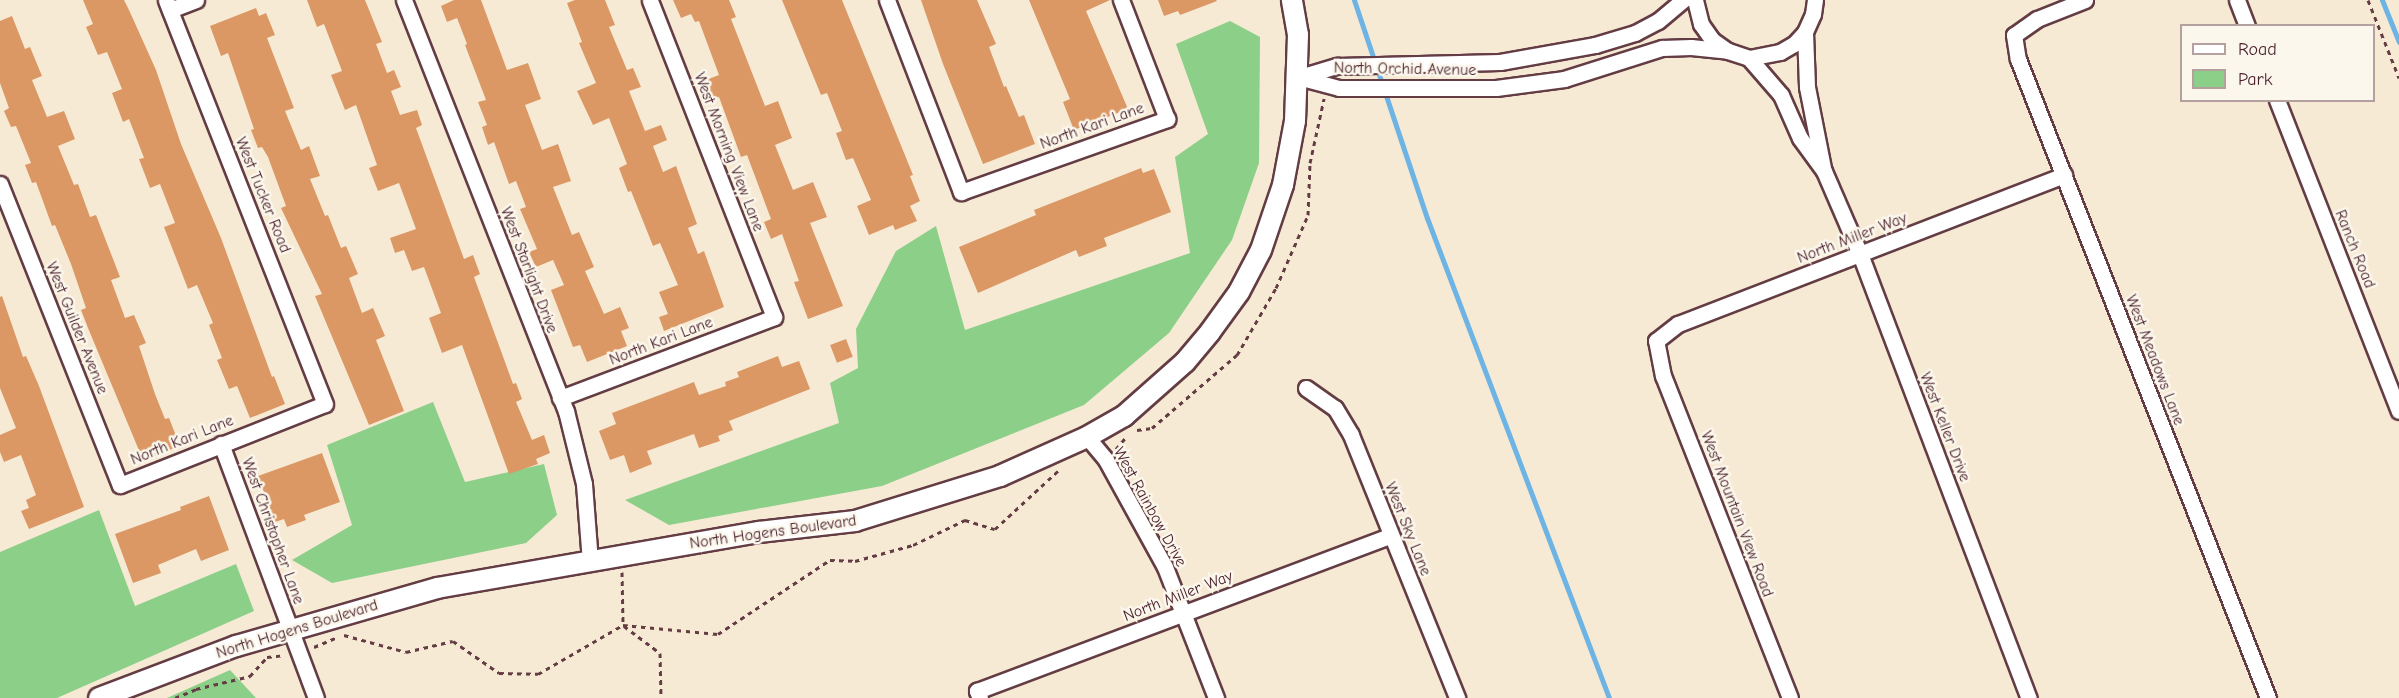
<!DOCTYPE html>
<style>
body{margin:0}
#map{position:relative;width:2399px;height:698px;overflow:hidden;background:#f7ead5;font-family:"Comic Neue",sans-serif}
div>[style]{position:absolute}
[style*='--x']{left:calc(var(--x)*1px);top:calc(var(--y)*1px);width:calc(var(--w)*1px);rotate:calc(var(--a)*1deg)}
.green>*{inset:0;background:#8ccf88}
.stream>*{height:5px;margin:-2.5px;padding:0 2.5px;transform-origin:2.5px;border-radius:2.5px;background:#6db4e4}
.building>*{inset:0;background:#db9864;transform-origin:0 0}
.path>*{height:3px;margin-top:-1.5px;transform-origin:0;background:repeating-linear-gradient(90deg,#643d44 0 4.5px,transparent 0 9px)}
.roads{filter:drop-shadow(2px 0 #643d44) drop-shadow(-2px 0 #643d44) drop-shadow(0 2px #643d44) drop-shadow(0 -2px #643d44)}
.minor>*{height:15px;margin:-7.5px;padding:0 7.5px;transform-origin:7.5px;border-radius:7.5px;background:#fff}
.tertiary>*{height:20px;margin:-10px;padding:0 10px;transform-origin:10px;border-radius:10px;background:#fff}
span{translate:-50% -50%;white-space:nowrap;text-align:center;line-height:1.15;-webkit-text-stroke:5px #fbf7ec;paint-order:stroke}
.street-label{font-size:16px;color:#4a1f2b}
.legend{position:absolute;left:2180px;top:24px;width:195px;height:78px;box-sizing:border-box;background:#fbf7ec;border:2px solid #b4a19f;margin:0;padding:8px 10px;list-style:none;font-size:18px;color:#4a1f2b}
.legend li{display:flex;align-items:center;gap:12px;height:30px}
.legend b{width:30px;border:2px solid #b4a19f}
</style>
<div id="map">
<div class="green">
<i style="clip-path:polygon(1230px 21px,1260px 37px,1259px 163px,1232px 240px,1169px 333px,1084px 405px,882px 486px,669px 525px,625px 500px,839px 423px,830px 383px,858px 368px,856px 329px,896px 251px,936px 226px,965px 330px,1190px 253px,1175px 157px,1208px 134px,1176px 44px)"></i>
<i style="clip-path:polygon(433px 402px,465px 482px,544px 464px,557px 515px,526px 543px,332px 583px,292px 560px,352px 525px,327px 445px)"></i>
<i style="clip-path:polygon(99px 510px,135px 606px,236px 564px,254px 611px,57px 698px,0 698px,0 552px)"></i>
<i style="clip-path:polygon(230px 670px,256px 698px,167px 698px)"></i>
</div>
<div class="stream">
<i style="--x:1354;--y:0;--w:230;--a:71.5"></i>
<i style="--x:1427;--y:218;--w:513;--a:69.23"></i>
<i style="--x:2382;--y:0;--w:45;--a:68"></i>
</div>
<div class="building">
<i style="clip-path:polygon(83px 0,124px 0,129px 10px,156px 70px,181px 144px,221px 238px,272px 377px,274px 376px,285px 404px,250px 418px,237px 386px,229px 389px,217px 360px,222px 358px,209px 325px,213px 323px,197px 285px,188px 289px,164px 227px,175px 223px,160px 184px,150px 188px,139px 159px,144px 158px,129px 119px,123px 122px,112px 93px,122px 89px,107px 52px,98px 55px,86px 27px,93px 24px)"></i>
<i style="clip-path:polygon(307px 0,365px 0,382px 42px,376px 44px,387px 73px,394px 70px,401px 87px,391px 91px,400px 115px,417px 110px,422px 125px,416px 128px,464px 259px,473px 255px,480px 274px,474px 277px,513px 384px,516px 383px,522px 399px,516px 402px,532px 440px,544px 435px,550px 453px,536px 459px,538px 464px,509px 474px,462px 345px,442px 353px,429px 318px,441px 313px,424px 267px,412px 271px,404px 250px,395px 253px,390px 238px,416px 229px,399px 183px,378px 191px,369px 168px,377px 165px,356px 105px,345px 110px,331px 75px,342px 71px,324px 24px,317px 27px)"></i>
<i style="clip-path:polygon(454px 0,481px 0,507px 70px,528px 63px,541px 99px,525px 105px,542px 150px,558px 144px,571px 181px,553px 187px,572px 235px,579px 232px,594px 267px,585px 271px,604px 314px,620px 307px,629px 328px,621px 331px,627px 346px,587px 362px,580px 345px,573px 347px,551px 290px,564px 285px,553px 260px,536px 267px,529px 252px,537px 249px,520px 209px,526px 207px,516px 181px,509px 184px,494px 142px,488px 145px,482px 127px,487px 125px,478px 102px,486px 100px,465px 45px,467px 44px,457px 18px,447px 22px,441px 6px)"></i>
<i style="clip-path:polygon(575px 0,605px 0,615px 25px,609px 27px,627px 70px,633px 68px,641px 87px,629px 91px,645px 131px,661px 125px,667px 140px,653px 146px,663px 172px,676px 166px,697px 224px,688px 228px,698px 254px,704px 251px,724px 307px,664px 331px,659px 317px,668px 314px,659px 292px,678px 285px,660px 243px,653px 246px,631px 191px,628px 192px,619px 168px,627px 164px,609px 118px,593px 125px,577px 91px,596px 83px,579px 43px,582px 42px,567px 3px)"></i>
<i style="clip-path:polygon(673px 0,729px 0,736px 17px,731px 19px,765px 106px,778px 101px,792px 138px,775px 145px,793px 190px,813px 182px,827px 217px,810px 223px,843px 306px,808px 319px,794px 282px,799px 281px,782px 234px,771px 239px,764px 222px,771px 219px,747px 155px,741px 157px,719px 97px,710px 100px,703px 81px,719px 75px,699px 21px,695px 22px,691px 14px,681px 18px)"></i>
<i style="clip-path:polygon(782px 0,842px 0,913px 175px,910px 176px,920px 201px,910px 206px,917px 221px,895px 230px,893px 225px,869px 235px,857px 206px,871px 200px,853px 158px,846px 160px,836px 133px,842px 131px,827px 93px,821px 95px)"></i>
<i style="clip-path:polygon(921px 0,977px 0,996px 44px,989px 47px,1004px 87px,1006px 86px,1019px 117px,1024px 115px,1035px 144px,983px 164px,943px 64px)"></i>
<i style="clip-path:polygon(1029px 0,1110px 0,1086px 11px,1128px 109px,1074px 130px,1063px 102px,1070px 99px)"></i>
<i style="clip-path:polygon(1158px 0,1216px 0,1217px 1px,1180px 15px,1178px 11px,1164px 16px)"></i>
<i style="clip-path:polygon(256px 8px,259px 16px,266px 13px,275px 35px,267px 38px,294px 108px,285px 111px,301px 150px,309px 146px,320px 176px,310px 179px,325px 216px,328px 215px,341px 248px,346px 246px,358px 274px,349px 278px,362px 313px,373px 308px,385px 336px,376px 340px,404px 411px,369px 425px,315px 296px,322px 294px,281px 208px,286px 206px,268px 157px,262px 147px,258px 148px,251px 130px,254px 129px,228px 53px,221px 56px,210px 26px)"></i>
<i style="clip-path:polygon(12px 16px,25px 49px,30px 47px,42px 76px,32px 80px,47px 117px,64px 111px,75px 139px,58px 146px,74px 185px,78px 184px,90px 217px,96px 215px,120px 277px,111px 280px,125px 318px,134px 315px,146px 343px,139px 346px,155px 394px,165px 419px,169px 418px,180px 446px,143px 460px,88px 328px,81px 310px,86px 308px,71px 264px,55px 225px,52px 226px,36px 182px,32px 183px,25px 165px,31px 163px,16px 126px,11px 127px,4px 111px,9px 108px,0 83px,0 21px)"></i>
<i style="clip-path:polygon(1141px 168px,1143px 173px,1154px 169px,1171px 212px,1104px 238px,1107px 246px,1079px 257px,1076px 250px,978px 293px,959px 247px,1036px 215px,1034px 210px)"></i>
<i style="clip-path:polygon(2px 296px,23px 357px,26px 356px,39px 386px,84px 507px,29px 529px,21px 511px,29px 508px,26px 500px,36px 495px,21px 455px,4px 462px,0 452px,0 435px,16px 428px,0 388px,0 297px)"></i>
<i style="left:846px;top:339px;width:19px;height:17px;rotate:69deg"></i>
<i style="clip-path:polygon(778px 356px,782px 367px,799px 361px,810px 389px,729px 421px,733px 430px,718px 436px,720px 441px,699px 448px,694px 434px,647px 451px,652px 464px,630px 473px,624px 455px,610px 460px,599px 431px,616px 424px,612px 413px,694px 382px,699px 395px,726px 386px,725px 382px,739px 377px,737px 372px)"></i>
<i style="clip-path:polygon(322px 453px,340px 502px,304px 515px,306px 520px,287px 527px,284px 519px,275px 522px,258px 476px)"></i>
<i style="clip-path:polygon(209px 496px,229px 550px,201px 561px,196px 549px,158px 565px,161px 573px,133px 583px,115px 534px,181px 510px,180px 507px)"></i>
</div>
<div class="path">
<i style="--x:2368;--y:0;--w:84;--a:68.3"></i>
<i style="--x:1137;--y:430;--w:15;--a:-8"></i>
<i style="--x:1152;--y:428;--w:112;--a:-40.7"></i>
<i style="--x:1237;--y:355;--w:78;--a:-59.8"></i>
<i style="--x:1276;--y:288;--w:80;--a:-66.3"></i>
<i style="--x:1308;--y:215;--w:52;--a:-87.8"></i>
<i style="--x:1310;--y:163;--w:66;--a:-77.7"></i>
<i style="--x:1116;--y:449;--w:17;--a:-50"></i>
<i style="--x:622;--y:572;--w:53;--a:88.9"></i>
<i style="--x:624;--y:626;--w:45;--a:36.9"></i>
<i style="--x:660;--y:653;--w:45;--a:88.7"></i>
<i style="--x:344;--y:635;--w:64;--a:15.3"></i>
<i style="--x:406;--y:652;--w:48;--a:-13.2"></i>
<i style="--x:453;--y:641;--w:56;--a:34.8"></i>
<i style="--x:499;--y:673;--w:39;--a:1"></i>
<i style="--x:538;--y:674;--w:98;--a:-30"></i>
<i style="--x:623;--y:625;--w:95;--a:5.4"></i>
<i style="--x:718;--y:634;--w:134;--a:-33.5"></i>
<i style="--x:830;--y:560;--w:25;--a:2"></i>
<i style="--x:855;--y:561;--w:60;--a:-15.4"></i>
<i style="--x:913;--y:545;--w:58;--a:-25.7"></i>
<i style="--x:965;--y:520;--w:31;--a:17"></i>
<i style="--x:995;--y:529;--w:87;--a:-42.7"></i>
<i style="--x:314;--y:647;--w:26;--a:-23"></i>
<i style="--x:175;--y:698;--w:23;--a:-23"></i>
<i style="--x:196;--y:689;--w:56;--a:-13.5"></i>
<i style="--x:250;--y:676;--w:25;--a:-48"></i>
<i style="--x:267;--y:657;--w:18;--a:-6"></i>
</div>
<div class="roads">
<div class="minor">
<i style="--x:404;--y:0;--w:442;--a:68.5"></i>
<i style="--x:566;--y:411;--w:75;--a:76.1"></i>
<i style="--x:584;--y:484;--w:78;--a:85.6"></i>
<i style="--x:887;--y:0;--w:206;--a:68.9"></i>
<i style="--x:961;--y:192;--w:219;--a:-19.5"></i>
<i style="--x:1167;--y:119;--w:128;--a:-111.1"></i>
<i style="--x:1695;--y:0;--w:25;--a:76"></i>
<i style="--x:1701;--y:24;--w:19;--a:55"></i>
<i style="--x:1712;--y:40;--w:19;--a:35"></i>
<i style="--x:1728;--y:51;--w:22;--a:18"></i>
<i style="--x:1749;--y:58;--w:32;--a:-11"></i>
<i style="--x:1780;--y:52;--w:16;--a:-30"></i>
<i style="--x:1794;--y:44;--w:16;--a:-47"></i>
<i style="--x:1805;--y:32;--w:20;--a:-66"></i>
<i style="--x:1813;--y:14;--w:14;--a:-82"></i>
<i style="--x:2085;--y:0;--w:52;--a:158.4"></i>
<i style="--x:2037;--y:19;--w:28;--a:145"></i>
<i style="--x:2014;--y:35;--w:24;--a:81"></i>
<i style="--x:2018;--y:59;--w:686;--a:68.63"></i>
<i style="--x:2237;--y:0;--w:28;--a:69"></i>
<i style="--x:170;--y:10;--w:28;--a:-21"></i>
<i style="--x:1805;--y:32;--w:55;--a:87.9"></i>
<i style="--x:1807;--y:87;--w:83;--a:78.8"></i>
<i style="--x:1749;--y:58;--w:49;--a:49.1"></i>
<i style="--x:1781;--y:95;--w:47;--a:66.2"></i>
<i style="--x:1800;--y:138;--w:41;--a:54"></i>
<i style="--x:1824;--y:171;--w:90;--a:66.6"></i>
<i style="--x:1860;--y:254;--w:475;--a:69.2"></i>
<i style="--x:1298;--y:77;--w:42;--a:15"></i>
<i style="--x:1339;--y:88;--w:157;--a:0"></i>
<i style="--x:1496;--y:88;--w:69;--a:-7.5"></i>
<i style="--x:1564;--y:79;--w:103;--a:-17.6"></i>
<i style="--x:1662;--y:48;--w:29;--a:-2"></i>
<i style="--x:1691;--y:47;--w:37;--a:6"></i>
<i style="--x:1300;--y:77;--w:39;--a:-17"></i>
<i style="--x:1337;--y:66;--w:163;--a:-1.4"></i>
<i style="--x:1500;--y:62;--w:97;--a:-10.1"></i>
<i style="--x:1595;--y:45;--w:42;--a:-16.7"></i>
<i style="--x:1635;--y:33;--w:26;--a:-28"></i>
<i style="--x:1658;--y:21;--w:33;--a:-40"></i>
<i style="--x:2277;--y:100;--w:334;--a:68.6"></i>
<i style="--x:0;--y:184;--w:324;--a:68.3"></i>
<i style="--x:120;--y:485;--w:220;--a:-21.6"></i>
<i style="--x:325;--y:404;--w:434;--a:-111.5"></i>
<i style="--x:1306;--y:388;--w:35;--a:35"></i>
<i style="--x:1335;--y:408;--w:31;--a:59"></i>
<i style="--x:1351;--y:435;--w:284;--a:68"></i>
<i style="--x:560;--y:398;--w:229;--a:-20.7"></i>
<i style="--x:774;--y:317;--w:340;--a:-111.4"></i>
<i style="--x:1087;--y:437;--w:30;--a:50"></i>
<i style="--x:1106;--y:460;--w:122;--a:61.1"></i>
<i style="--x:1165;--y:567;--w:141;--a:68.7"></i>
<i style="--x:221;--y:444;--w:271;--a:69.5"></i>
<i style="--x:980;--y:698;--w:8;--a:-113"></i>
<i style="--x:977;--y:691;--w:442;--a:-20.6"></i>
<i style="--x:1790;--y:698;--w:346;--a:-111.5"></i>
<i style="--x:1663;--y:376;--w:36;--a:-101"></i>
<i style="--x:1656;--y:341;--w:28;--a:-38"></i>
<i style="--x:1678;--y:324;--w:414;--a:-21.1"></i>
</div>
<div class="tertiary">
<i style="--x:99;--y:698;--w:147;--a:-20.8"></i>
<i style="--x:236;--y:646;--w:209;--a:-16.1"></i>
<i style="--x:437;--y:588;--w:327;--a:-9.9"></i>
<i style="--x:759;--y:532;--w:97;--a:-6.5"></i>
<i style="--x:855;--y:521;--w:152;--a:-17.2"></i>
<i style="--x:1000;--y:476;--w:95;--a:-24.1"></i>
<i style="--x:1087;--y:437;--w:43;--a:-29.6"></i>
<i style="--x:1124;--y:416;--w:81;--a:-41.5"></i>
<i style="--x:1185;--y:362;--w:39;--a:-50"></i>
<i style="--x:1210;--y:332;--w:49;--a:-54.1"></i>
<i style="--x:1239;--y:292;--w:47;--a:-62.4"></i>
<i style="--x:1261;--y:250;--w:69;--a:-71.3"></i>
<i style="--x:1283;--y:185;--w:65;--a:-79.4"></i>
<i style="--x:1295;--y:121;--w:86;--a:-88"></i>
<i style="--x:1298;--y:35;--w:36;--a:-100"></i>
</div>
</div>
<div class="street-label">
<span style="left:1405px;top:69px;rotate:1deg">North Orchid Avenue</span>
<span style="left:1092px;top:126px;rotate:-20deg">North Kari Lane</span>
<span style="left:729px;top:152px;rotate:69deg">West Morning View Lane</span>
<span style="left:263px;top:195px;rotate:68deg">West Tucker Road</span>
<span style="left:1852px;top:238px;rotate:-21deg">North Miller Way</span>
<span style="left:2355px;top:249px;rotate:68deg">Ranch Road</span>
<span style="left:529px;top:270px;rotate:69deg">West Starlight Drive</span>
<span style="left:77px;top:328px;rotate:68deg">West Guilder Avenue</span>
<span style="left:661px;top:341px;rotate:-21deg">North Kari Lane</span>
<span style="left:2155px;top:360px;rotate:69deg">West Meadows Lane</span>
<span style="left:1945px;top:427px;rotate:69deg">West Keller Drive</span>
<span style="left:182px;top:440px;rotate:-22deg">North Kari Lane</span>
<span style="left:1150px;top:507px;rotate:61deg">West Rainbow Drive</span>
<span style="left:1737px;top:514px;rotate:69deg">West Mountain View Road</span>
<span style="left:1408px;top:529px;rotate:68deg">West Sky Lane</span>
<span style="left:273px;top:531px;rotate:70deg">West Christopher Lane</span>
<span style="left:773px;top:532px;rotate:-8deg">North Hogens Boulevard</span>
<span style="left:1178px;top:596px;rotate:-21deg">North Miller Way</span>
<span style="left:297px;top:629px;rotate:-17deg">North Hogens Boulevard</span>
</div>
<ul class="legend">
<li><b style="height:8px;background:#fff"></b>Road</li>
<li><b style="height:16px;background:#8ccf88"></b>Park</li>
</ul>
</div>
